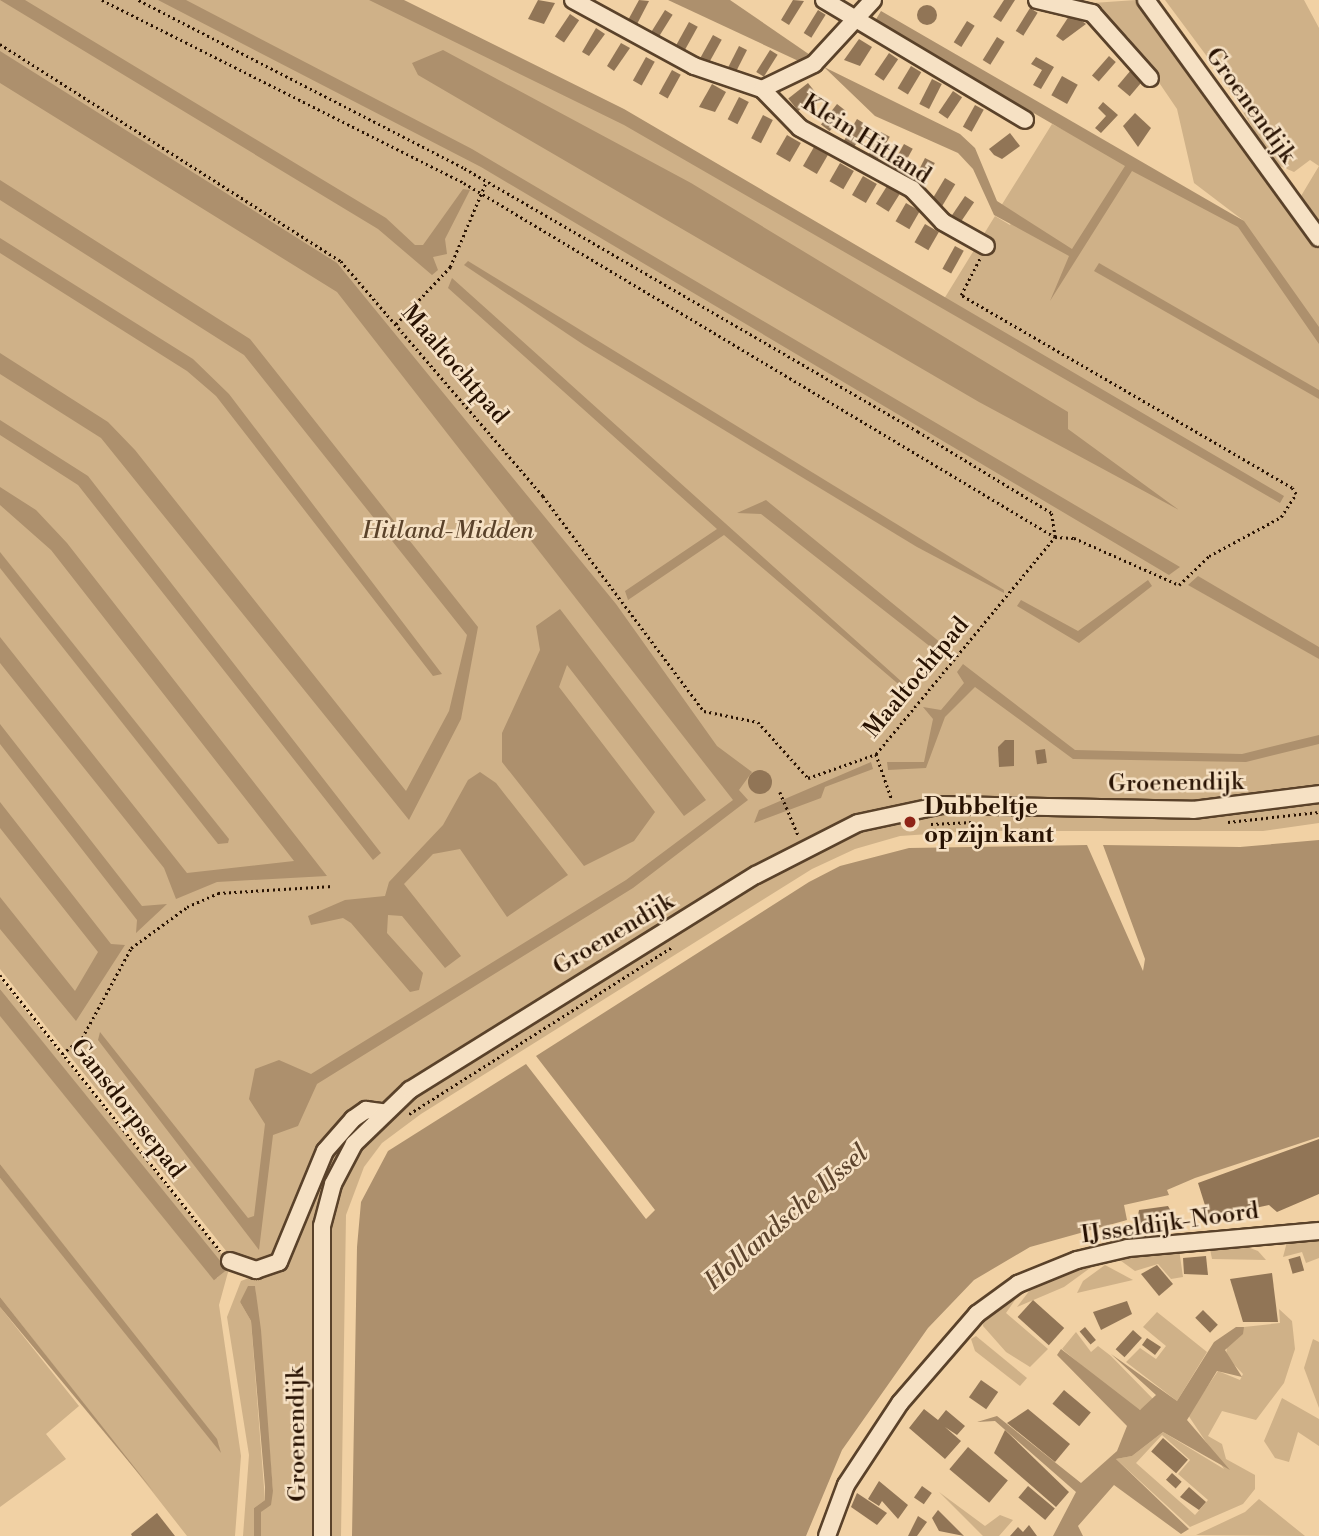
<!DOCTYPE html>
<style>
body{margin:0}
#map{position:relative;width:1319px;height:1536px;overflow:hidden;background:#f1d1a4;font-family:"Libre Bodoni",serif}
div>[style]{position:absolute}
[style*='--x']{left:calc(var(--x)*1px);top:calc(var(--y)*1px);width:calc(var(--w)*1px);rotate:calc(var(--a)*1deg)}
.green>*{inset:0;background:#cfb188}
.water>*{inset:0;background:#ad906d;transform-origin:0 0}
.building>*{inset:0;background:#917556;transform-origin:0 0}
.round{border-radius:50%}
.path>*{height:2.5px;margin-top:-1.25px;transform-origin:0;background:repeating-linear-gradient(90deg,#281202 0 2px,transparent 0 5.5px)}
.roads{filter:drop-shadow(2px 0 #5a422a) drop-shadow(-2px 0 #5a422a) drop-shadow(0 2px #5a422a) drop-shadow(0 -2px #5a422a)}
.minor>*{height:16px;margin:-8px;padding:0 8px;transform-origin:8px;border-radius:8px;background:#f6e1c4}
.dots>*{width:19px;height:19px;translate:-50% -50%;box-sizing:border-box;border:4px solid #f6e1c4;border-radius:50%}
span{translate:-50% -50%;white-space:nowrap;text-align:center;line-height:1.15;-webkit-text-stroke:5px #f6e1c4;paint-order:stroke}
.street-label{font-size:24px;color:#281202}
.park-label{font-size:24px;color:#5a422a;font-style:italic}
.poi-label{font-size:24px;color:#281202;font-weight:700}
.left{translate:0 -50%;text-align:left}
.water-label{font-size:26px;color:#5d442d;font-style:italic}
</style>
<div id="map">
<div class="green">
<i style="clip-path:polygon(0 0,381px 0,645px 130px,963px 310px,944px 299px,995px 216px,1010px 225px,1015px 217px,1001px 206px,1052px 124px,1244px 221px,1194px 183px,1177px 109px,1128px 37px,1078px 4px,1136px 0,1319px 248px,1319px 790px,1222px 804px,948px 797px,848px 820px,756px 865px,363px 1117px,340px 1155px,314px 1240px,316px 1536px,261px 1536px,261px 1512px,273px 1491px,255px 1286px,240px 1302px,251px 1321px,265px 1500px,254px 1508px,254px 1536px,243px 1536px,249px 1455px,227px 1317px,241px 1281px,288px 1263px,323px 1158px,303px 1182px,277px 1252px,255px 1265px,231px 1257px,0 969px)"></i>
<i style="clip-path:polygon(1165px 0,1304px 0,1319px 28px,1319px 229px,1301px 196px,1319px 166px,1310px 160px,1294px 172px,1273px 163px,1223px 78px)"></i>
<i style="clip-path:polygon(1319px 804px,1319px 823px,1263px 831px,973px 831px,900px 836px,855px 849px,812px 869px,421px 1114px,382px 1143px,364px 1167px,346px 1215px,341px 1536px,323px 1536px,326px 1240px,336px 1188px,352px 1157px,397px 1107px,798px 856px,859px 830px,895px 819px,961px 813px,1208px 816px)"></i>
<i style="clip-path:polygon(0 979px,230px 1265px,219px 1305px,241px 1456px,235px 1536px,187px 1536px,0 1297px,0 1178px,222px 1449px,0 1164px,0 1006px,217px 1278px,225px 1271px,0 989px)"></i>
<i style="clip-path:polygon(1288px 1238px,1319px 1238px,1319px 1258px,1306px 1263px,1302px 1252px,1283px 1257px)"></i>
<i style="clip-path:polygon(1234px 1242px,1258px 1251px,1266px 1260px,1212px 1259px,1209px 1244px)"></i>
<i style="clip-path:polygon(1179px 1249px,1183px 1277px,1171px 1279px,1158px 1264px,1135px 1271px,1117px 1258px)"></i>
<i style="clip-path:polygon(1097px 1263px,1064px 1287px,1017px 1307px,1036px 1282px)"></i>
<i style="clip-path:polygon(1105px 1265px,1133px 1280px,1077px 1293px,1083px 1281px)"></i>
<i style="clip-path:polygon(1022px 1290px,1006px 1313px,1048px 1349px,1030px 1367px,1006px 1352px,983px 1326px,984px 1316px)"></i>
<i style="clip-path:polygon(0 1307px,79px 1406px,46px 1434px,66px 1459px,0 1507px)"></i>
<i style="clip-path:polygon(evenodd,1279px 1309px,1292px 1321px,1295px 1349px,1284px 1383px,1256px 1420px,1222px 1411px,1208px 1436px,1222px 1444px,1226px 1459px,1255px 1475px,1255px 1489px,1243px 1504px,1190px 1527px,1116px 1459px,1132px 1456px,1163px 1432px,1224px 1469px,1188px 1415px,1218px 1371px,1240px 1380px,1243px 1374px,1226px 1356px,1227px 1345px,1244px 1327px,1280px 1323px,1279px 1309px,1162px 1435px,1190px 1460px,1178px 1474px,1208px 1500px,1195px 1515px,1136px 1463px,1162px 1435px)"></i>
<i style="clip-path:polygon(1157px 1312px,1207px 1352px,1177px 1401px,1126px 1362px,1140px 1348px,1156px 1359px,1166px 1346px,1143px 1327px)"></i>
<i style="clip-path:polygon(1076px 1332px,1091px 1352px,1098px 1346px,1111px 1356px,1155px 1401px,1140px 1410px,1129px 1405px,1062px 1349px)"></i>
<i style="clip-path:polygon(976px 1336px,1027px 1378px,1020px 1386px,975px 1351px,971px 1339px)"></i>
<i style="clip-path:polygon(1313px 1339px,1319px 1342px,1319px 1408px,1304px 1368px)"></i>
<i style="clip-path:polygon(1282px 1398px,1319px 1419px,1319px 1446px,1298px 1432px,1289px 1462px,1275px 1458px,1264px 1441px)"></i>
<i style="clip-path:polygon(939px 1492px,985px 1526px,1000px 1515px,1013px 1520px,999px 1536px,983px 1536px)"></i>
<i style="clip-path:polygon(1259px 1499px,1305px 1536px,1196px 1535px,1245px 1512px)"></i>
</div>
<div class="water">
<i style="clip-path:polygon(0 0,25px 0,386px 218px,415px 245px,423px 245px,463px 189px,470px 190px,445px 239px,447px 254px,433px 257px,438px 270px,432px 275px,378px 229px)"></i>
<i style="clip-path:polygon(158px 0,186px 0,472px 149px,1180px 567px,1169px 575px,481px 167px)"></i>
<i style="clip-path:polygon(369px 0,404px 0,624px 109px,1284px 496px,1280px 503px,624px 125px)"></i>
<i style="clip-path:polygon(668px 0,730px 0,813px 57px,805px 64px)"></i>
<i style="clip-path:polygon(881px 11px,1244px 221px,1319px 327px,1319px 344px,1238px 227px,1132px 171px,1050px 301px,1069px 256px,994px 215px,973px 169px,958px 153px,875px 116px,824px 67px,960px 134px,975px 148px,997px 201px,1072px 249px,1125px 166px,875px 21px)"></i>
<i style="clip-path:polygon(443px 50px,691px 183px,1068px 412px,1068px 429px,1179px 510px,979px 402px,418px 75px,412px 63px)"></i>
<i style="clip-path:polygon(0 51px,337px 263px,616px 604px,717px 746px,752px 772px,739px 790px,748px 800px,633px 888px,317px 1084px,298px 1126px,273px 1135px,259px 1250px,98px 1040px,100px 1032px,248px 1218px,254px 1216px,265px 1124px,249px 1099px,255px 1069px,279px 1060px,311px 1074px,626px 880px,733px 800px,337px 292px,0 83px)"></i>
<i style="clip-path:polygon(0 180px,250px 339px,478px 627px,461px 719px,409px 820px,101px 438px,0 374px,0 353px,108px 422px,135px 450px,406px 791px,449px 711px,467px 635px,244px 355px,0 200px)"></i>
<i style="clip-path:polygon(0 238px,193px 359px,229px 394px,442px 674px,433px 676px,216px 396px,187px 371px,0 253px)"></i>
<i style="clip-path:polygon(468px 261px,1004px 590px,1004px 593px,917px 547px,584px 345px,464px 265px)"></i>
<i style="clip-path:polygon(1099px 263px,1319px 390px,1319px 399px,1094px 271px)"></i>
<i style="clip-path:polygon(452px 278px,912px 691px,910px 694px,724px 535px,628px 600px,625px 591px,717px 529px,448px 288px)"></i>
<i style="clip-path:polygon(0 420px,88px 476px,381px 853px,373px 860px,78px 485px,0 435px)"></i>
<i style="clip-path:polygon(0 487px,36px 510px,67px 543px,327px 876px,217px 882px,176px 899px,164px 868px,0 663px,0 637px,187px 873px,294px 861px,51px 550px,0 505px)"></i>
<i style="clip-path:polygon(766px 500px,952px 652px,946px 659px,761px 514px,737px 513px)"></i>
<i style="clip-path:polygon(0 552px,229px 839px,228px 843px,218px 844px,0 568px)"></i>
<i style="clip-path:polygon(1198px 576px,1319px 647px,1319px 659px,1188px 585px)"></i>
<i style="clip-path:polygon(1148px 580px,1152px 586px,1079px 643px,1017px 606px,1021px 600px,1078px 631px)"></i>
<i style="clip-path:polygon(560px 609px,706px 800px,684px 816px,567px 665px,559px 687px,655px 812px,634px 841px,584px 866px,502px 762px,502px 733px,540px 650px,536px 626px)"></i>
<i style="clip-path:polygon(963px 664px,1075px 750px,1242px 754px,1319px 735px,1319px 744px,1246px 762px,1073px 759px,975px 687px,945px 717px,926px 768px,888px 770px,887px 762px,924px 762px,933px 719px,923px 707px,941px 710px,964px 683px,957px 672px)"></i>
<i style="clip-path:polygon(0 724px,142px 906px,167px 904px,136px 933px,137px 920px,0 744px)"></i>
<i style="clip-path:polygon(871px 762px,873px 769px,825px 787px,821px 798px,754px 823px,759px 810px)"></i>
<i style="clip-path:polygon(480px 772px,496px 783px,568px 875px,507px 917px,460px 849px,433px 854px,404px 884px,461px 956px,445px 968px,402px 916px,388px 915px,387px 933px,423px 973px,419px 990px,410px 992px,351px 923px,343px 918px,311px 925px,308px 916px,345px 900px,385px 896px,389px 882px,443px 825px,468px 780px)"></i>
<i style="clip-path:polygon(0 802px,111px 944px,125px 945px,76px 1021px,0 929px,0 897px,75px 991px,98px 952px,0 828px)"></i>
<i style="clip-path:polygon(1319px 840px,1319px 1137px,1195px 1178px,1167px 1190px,1169px 1195px,1124px 1205px,1127px 1220px,1030px 1247px,974px 1280px,928px 1328px,842px 1450px,806px 1536px,352px 1536px,357px 1247px,361px 1202px,388px 1151px,526px 1064px,646px 1219px,655px 1210px,536px 1056px,809px 882px,840px 866px,909px 848px,1087px 845px,1143px 971px,1145px 959px,1103px 845px,1240px 847px)"></i>
<i style="left:0;top:989px;width:361px;height:17px;rotate:51deg"></i>
<i style="clip-path:polygon(0 1164px,217px 1439px,221px 1453px,0 1178px)"></i>
<i style="clip-path:polygon(248px 1286px,255px 1286px,261px 1330px,273px 1491px,271px 1505px,261px 1512px,261px 1536px,254px 1536px,254px 1508px,265px 1500px,265px 1487px,251px 1321px,240px 1302px)"></i>
<i style="clip-path:polygon(0 1297px,154px 1492px,0 1307px)"></i>
<i style="clip-path:polygon(1236px 1327px,1244px 1327px,1243px 1334px,1225px 1350px,1242px 1377px,1217px 1371px,1187px 1420px,1230px 1470px,1163px 1432px,1132px 1456px,1116px 1459px,1189px 1529px,1181px 1534px,1114px 1485px,1078px 1526px,1083px 1536px,1053px 1536px,1076px 1492px,995px 1421px,977px 1422px,997px 1416px,1081px 1483px,1117px 1451px,1127px 1426px,1057px 1355px,1061px 1349px,1140px 1410px,1156px 1395px,1111px 1354px,1177px 1401px,1214px 1342px)"></i>
</div>
<div class="building">
<i style="clip-path:polygon(538px 0,555px 3px,544px 24px,528px 19px)"></i>
<i style="clip-path:polygon(639px 0,649px 1px,636px 26px,627px 22px)"></i>
<i style="clip-path:polygon(793px 0,804px 1px,789px 25px,781px 20px)"></i>
<i style="clip-path:polygon(1004px 0,1015px 0,1001px 22px,993px 17px)"></i>
<i class="round" style="left:917px;top:5px;width:20px;height:20px"></i>
<i style="left:1030px;top:8px;width:9px;height:27px;rotate:32deg"></i>
<i style="left:665px;top:10px;width:9px;height:26px;rotate:32deg"></i>
<i style="left:818px;top:10px;width:9px;height:27px;rotate:32deg"></i>
<i style="clip-path:polygon(1071px 13px,1086px 24px,1063px 41px,1056px 36px)"></i>
<i style="left:570px;top:14px;width:11px;height:27px;rotate:34deg"></i>
<i style="left:967px;top:21px;width:9px;height:25px;rotate:32deg"></i>
<i style="left:689px;top:22px;width:10px;height:26px;rotate:29deg"></i>
<i style="clip-path:polygon(596px 28px,605px 34px,589px 56px,582px 52px)"></i>
<i style="left:713px;top:35px;width:10px;height:26px;rotate:29deg"></i>
<i style="left:997px;top:37px;width:9px;height:27px;rotate:32deg"></i>
<i style="clip-path:polygon(859px 39px,872px 47px,860px 66px,844px 60px)"></i>
<i style="clip-path:polygon(621px 43px,630px 48px,614px 71px,607px 66px)"></i>
<i style="left:739px;top:46px;width:9px;height:26px;rotate:27deg"></i>
<i style="left:770px;top:50px;width:9px;height:26px;rotate:32deg"></i>
<i style="left:889px;top:53px;width:11px;height:26px;rotate:34deg"></i>
<i style="left:1109px;top:56px;width:9px;height:26px;rotate:41deg"></i>
<i style="left:646px;top:57px;width:10px;height:27px;rotate:29deg"></i>
<i style="clip-path:polygon(1036px 57px,1054px 67px,1041px 89px,1033px 85px,1042px 70px,1031px 64px)"></i>
<i style="left:911px;top:66px;width:12px;height:26px;rotate:31deg"></i>
<i style="left:672px;top:70px;width:10px;height:27px;rotate:29deg"></i>
<i style="left:1131px;top:70px;width:16px;height:21px;rotate:40deg"></i>
<i style="left:1062px;top:76px;width:18px;height:22px;rotate:29deg"></i>
<i style="left:932px;top:79px;width:11px;height:28px;rotate:27deg"></i>
<i style="left:808px;top:83px;width:16px;height:25px;rotate:52deg"></i>
<i style="clip-path:polygon(712px 84px,726px 92px,715px 112px,699px 107px)"></i>
<i style="left:953px;top:91px;width:11px;height:26px;rotate:34deg"></i>
<i style="left:739px;top:97px;width:11px;height:25px;rotate:27deg"></i>
<i style="clip-path:polygon(1103px 102px,1118px 115px,1101px 133px,1095px 128px,1106px 116px,1098px 108px)"></i>
<i style="left:837px;top:104px;width:11px;height:26px;rotate:38deg"></i>
<i style="left:975px;top:105px;width:10px;height:25px;rotate:29deg"></i>
<i style="clip-path:polygon(1135px 113px,1151px 128px,1138px 147px,1123px 126px)"></i>
<i style="left:763px;top:115px;width:11px;height:26px;rotate:27deg"></i>
<i style="left:857px;top:119px;width:12px;height:26px;rotate:31deg"></i>
<i style="left:881px;top:132px;width:10px;height:26px;rotate:29deg"></i>
<i style="clip-path:polygon(1010px 133px,1020px 146px,1002px 159px,994px 155px,989px 149px)"></i>
<i style="left:787px;top:135px;width:16px;height:22px;rotate:30deg"></i>
<i style="left:904px;top:144px;width:10px;height:26px;rotate:29deg"></i>
<i style="left:814px;top:147px;width:16px;height:22px;rotate:30deg"></i>
<i style="left:925px;top:158px;width:11px;height:26px;rotate:27deg"></i>
<i style="left:840px;top:163px;width:16px;height:21px;rotate:30deg"></i>
<i style="left:863px;top:176px;width:16px;height:22px;rotate:30deg"></i>
<i style="left:945px;top:178px;width:12px;height:26px;rotate:31deg"></i>
<i style="left:887px;top:186px;width:15px;height:21px;rotate:32deg"></i>
<i style="left:965px;top:196px;width:11px;height:26px;rotate:34deg"></i>
<i style="left:906px;top:203px;width:16px;height:21px;rotate:30deg"></i>
<i style="left:925px;top:224px;width:16px;height:21px;rotate:30deg"></i>
<i style="left:955px;top:246px;width:10px;height:26px;rotate:29deg"></i>
<i style="clip-path:polygon(1005px 740px,1014px 740px,1014px 766px,999px 767px,998px 747px)"></i>
<i style="left:1045px;top:749px;width:14px;height:10px;rotate:82deg"></i>
<i class="round" style="left:748px;top:770px;width:24px;height:24px"></i>
<i style="clip-path:polygon(1319px 1139px,1319px 1194px,1277px 1212px,1269px 1205px,1209px 1218px,1198px 1183px)"></i>
<i style="clip-path:polygon(1168px 1206px,1177px 1222px,1135px 1232px,1139px 1210px)"></i>
<i class="round" style="left:1111px;top:1225px;width:14px;height:14px"></i>
<i style="clip-path:polygon(1206px 1256px,1208px 1275px,1184px 1274px,1183px 1258px)"></i>
<i style="left:1300px;top:1256px;width:15px;height:12px;rotate:74deg"></i>
<i style="clip-path:polygon(1157px 1265px,1173px 1284px,1159px 1296px,1141px 1274px)"></i>
<i style="clip-path:polygon(1272px 1273px,1278px 1322px,1243px 1322px,1230px 1279px)"></i>
<i style="left:1033px;top:1300px;width:42px;height:23px;rotate:42deg"></i>
<i style="clip-path:polygon(1127px 1301px,1132px 1314px,1101px 1330px,1093px 1312px)"></i>
<i style="left:1203px;top:1310px;width:21px;height:11px;rotate:45deg"></i>
<i style="left:1085px;top:1327px;width:17px;height:7px;rotate:50deg"></i>
<i style="left:1133px;top:1330px;width:12px;height:26px;rotate:42deg"></i>
<i style="clip-path:polygon(1147px 1338px,1161px 1347px,1155px 1355px,1142px 1345px)"></i>
<i style="left:981px;top:1380px;width:21px;height:21px;rotate:35deg"></i>
<i style="left:1064px;top:1390px;width:35px;height:18px;rotate:40deg"></i>
<i style="clip-path:polygon(924px 1409px,938px 1420px,946px 1410px,965px 1426px,957px 1435px,945px 1427px,961px 1441px,945px 1459px,909px 1428px)"></i>
<i style="clip-path:polygon(1028px 1409px,1070px 1444px,1055px 1462px,1007px 1423px)"></i>
<i style="clip-path:polygon(1005px 1430px,1069px 1492px,1056px 1507px,994px 1453px)"></i>
<i style="left:1163px;top:1438px;width:33px;height:18px;rotate:41deg"></i>
<i style="left:968px;top:1447px;width:52px;height:29px;rotate:40deg"></i>
<i style="left:1172px;top:1473px;width:13px;height:9px;rotate:42deg"></i>
<i style="clip-path:polygon(879px 1481px,908px 1505px,898px 1519px,882px 1501px,879px 1506px,868px 1499px)"></i>
<i style="left:922px;top:1486px;width:12px;height:14px;rotate:35deg"></i>
<i style="left:1028px;top:1486px;width:35px;height:15px;rotate:40deg"></i>
<i style="clip-path:polygon(1189px 1487px,1206px 1502px,1199px 1510px,1180px 1497px)"></i>
<i style="clip-path:polygon(857px 1493px,887px 1513px,877px 1525px,851px 1507px)"></i>
<i style="clip-path:polygon(938px 1510px,964px 1536px,939px 1531px,932px 1518px)"></i>
<i style="clip-path:polygon(157px 1513px,175px 1536px,132px 1536px,131px 1534px)"></i>
<i style="clip-path:polygon(918px 1516px,927px 1522px,917px 1536px,908px 1536px)"></i>
<i style="clip-path:polygon(1029px 1525px,1037px 1536px,1010px 1536px,1018px 1527px,1023px 1532px)"></i>
</div>
<div class="path">
<i style="--x:102;--y:0;--w:406;--a:26.8"></i>
<i style="--x:464;--y:183;--w:689;--a:30.92"></i>
<i style="--x:1055;--y:537;--w:19;--a:3"></i>
<i style="--x:1074;--y:538;--w:115;--a:24.1"></i>
<i style="--x:1179;--y:585;--w:42;--a:-44"></i>
<i style="--x:1209;--y:556;--w:82;--a:-28.4"></i>
<i style="--x:1281;--y:517;--w:27;--a:-57"></i>
<i style="--x:1296;--y:494;--w:7;--a:-124"></i>
<i style="--x:1292;--y:488;--w:383;--a:-149.8"></i>
<i style="--x:961;--y:295;--w:42;--a:-62.8"></i>
<i style="--x:0;--y:44;--w:404;--a:32.5"></i>
<i style="--x:341;--y:261;--w:310;--a:49.3"></i>
<i style="--x:543;--y:496;--w:269;--a:53.2"></i>
<i style="--x:704;--y:711;--w:55;--a:11.5"></i>
<i style="--x:758;--y:722;--w:75;--a:48.2"></i>
<i style="--x:808;--y:778;--w:72;--a:-19.4"></i>
<i style="--x:876;--y:754;--w:281;--a:-50.5"></i>
<i style="--x:1055;--y:537;--w:24;--a:-99"></i>
<i style="--x:1051;--y:513;--w:156;--a:-148.7"></i>
<i style="--x:918;--y:432;--w:526;--a:-149.88"></i>
<i style="--x:463;--y:168;--w:366;--a:-152.7"></i>
<i style="--x:396;--y:324;--w:79;--a:-46.5"></i>
<i style="--x:450;--y:267;--w:92;--a:-67"></i>
<i style="--x:876;--y:754;--w:49;--a:70.8"></i>
<i style="--x:780;--y:792;--w:49;--a:67.1"></i>
<i style="--x:1228;--y:822;--w:92;--a:-6.3"></i>
<i style="--x:931;--y:824;--w:42;--a:-2.7"></i>
<i style="--x:0;--y:975;--w:353;--a:51.4"></i>
<i style="--x:62;--y:1054;--w:26;--a:-39"></i>
<i style="--x:82;--y:1038;--w:102;--a:-61.4"></i>
<i style="--x:131;--y:948;--w:69;--a:-36.2"></i>
<i style="--x:187;--y:907;--w:34;--a:-24"></i>
<i style="--x:218;--y:893;--w:115;--a:-3.5"></i>
<i style="--x:409;--y:1114;--w:312;--a:-32.4"></i>
</div>
<div class="roads">
<div class="minor">
<i style="--x:573;--y:0;--w:138;--a:28.6"></i>
<i style="--x:694;--y:66;--w:72;--a:18.7"></i>
<i style="--x:824;--y:0;--w:234;--a:30.8"></i>
<i style="--x:873;--y:0;--w:87;--a:132.7"></i>
<i style="--x:814;--y:64;--w:58;--a:154.3"></i>
<i style="--x:762;--y:89;--w:54;--a:45.7"></i>
<i style="--x:800;--y:128;--w:128;--a:28.6"></i>
<i style="--x:912;--y:189;--w:45;--a:46.8"></i>
<i style="--x:943;--y:222;--w:49;--a:29.2"></i>
<i style="--x:1037;--y:0;--w:57;--a:13.3"></i>
<i style="--x:1092;--y:13;--w:87;--a:48.3"></i>
<i style="--x:1146;--y:0;--w:294;--a:54"></i>
<i style="--x:230;--y:1261;--w:28;--a:19"></i>
<i style="--x:256;--y:1270;--w:24;--a:-19"></i>
<i style="--x:279;--y:1262;--w:120;--a:-67.5"></i>
<i style="--x:325;--y:1151;--w:43;--a:-48.8"></i>
<i style="--x:353;--y:1119;--w:16;--a:-35"></i>
<i style="--x:366;--y:1110;--w:17;--a:7"></i>
<i style="--x:322;--y:1536;--w:310;--a:-90"></i>
<i style="--x:322;--y:1226;--w:43;--a:-75.3"></i>
<i style="--x:333;--y:1184;--w:45;--a:-62.3"></i>
<i style="--x:354;--y:1144;--w:78;--a:-44"></i>
<i style="--x:410;--y:1090;--w:407;--a:-31.9"></i>
<i style="--x:756;--y:875;--w:114;--a:-27"></i>
<i style="--x:858;--y:823;--w:86;--a:-12.1"></i>
<i style="--x:942;--y:805;--w:251;--a:1.1"></i>
<i style="--x:1193;--y:810;--w:127;--a:-7.2"></i>
<i style="--x:827;--y:1536;--w:54;--a:-69.6"></i>
<i style="--x:846;--y:1485;--w:98;--a:-56.6"></i>
<i style="--x:900;--y:1403;--w:118;--a:-49.1"></i>
<i style="--x:977;--y:1314;--w:51;--a:-36.2"></i>
<i style="--x:1018;--y:1284;--w:64;--a:-22.1"></i>
<i style="--x:1077;--y:1260;--w:52;--a:-13.2"></i>
<i style="--x:1128;--y:1248;--w:192;--a:-5.1"></i>
</div>
</div>
<div class="dots">
<i style="left:910px;top:822px;background:#8f2418"></i>
</div>
<div class="street-label">
<span style="left:1250px;top:106px;rotate:54deg">Groenendijk</span>
<span style="left:866px;top:140px;rotate:32deg">Klein Hitland</span>
<span style="left:454px;top:365px;rotate:49deg">Maaltochtpad</span>
<span style="left:917px;top:678px;rotate:-50deg">Maaltochtpad</span>
<span style="left:1176px;top:784px;rotate:-1deg">Groenendijk</span>
<span style="left:614px;top:935px;rotate:-31deg">Groenendijk</span>
<span style="left:127px;top:1109px;rotate:52deg">Gansdorpsepad</span>
<span style="left:1170px;top:1224px;rotate:-8deg">IJsseldijk-Noord</span>
<span style="left:298px;top:1434px;rotate:-91deg">Groenendijk</span>
</div>
<div class="park-label">
<span style="left:448px;top:532px">Hitland-Midden</span>
</div>
<div class="poi-label">
<span class="left" style="left:924px;top:822px">Dubbeltje<br>op zijn kant</span>
</div>
<div class="water-label">
<span style="left:787px;top:1218px;rotate:-41deg">Hollandsche IJssel</span>
</div>
</div>
